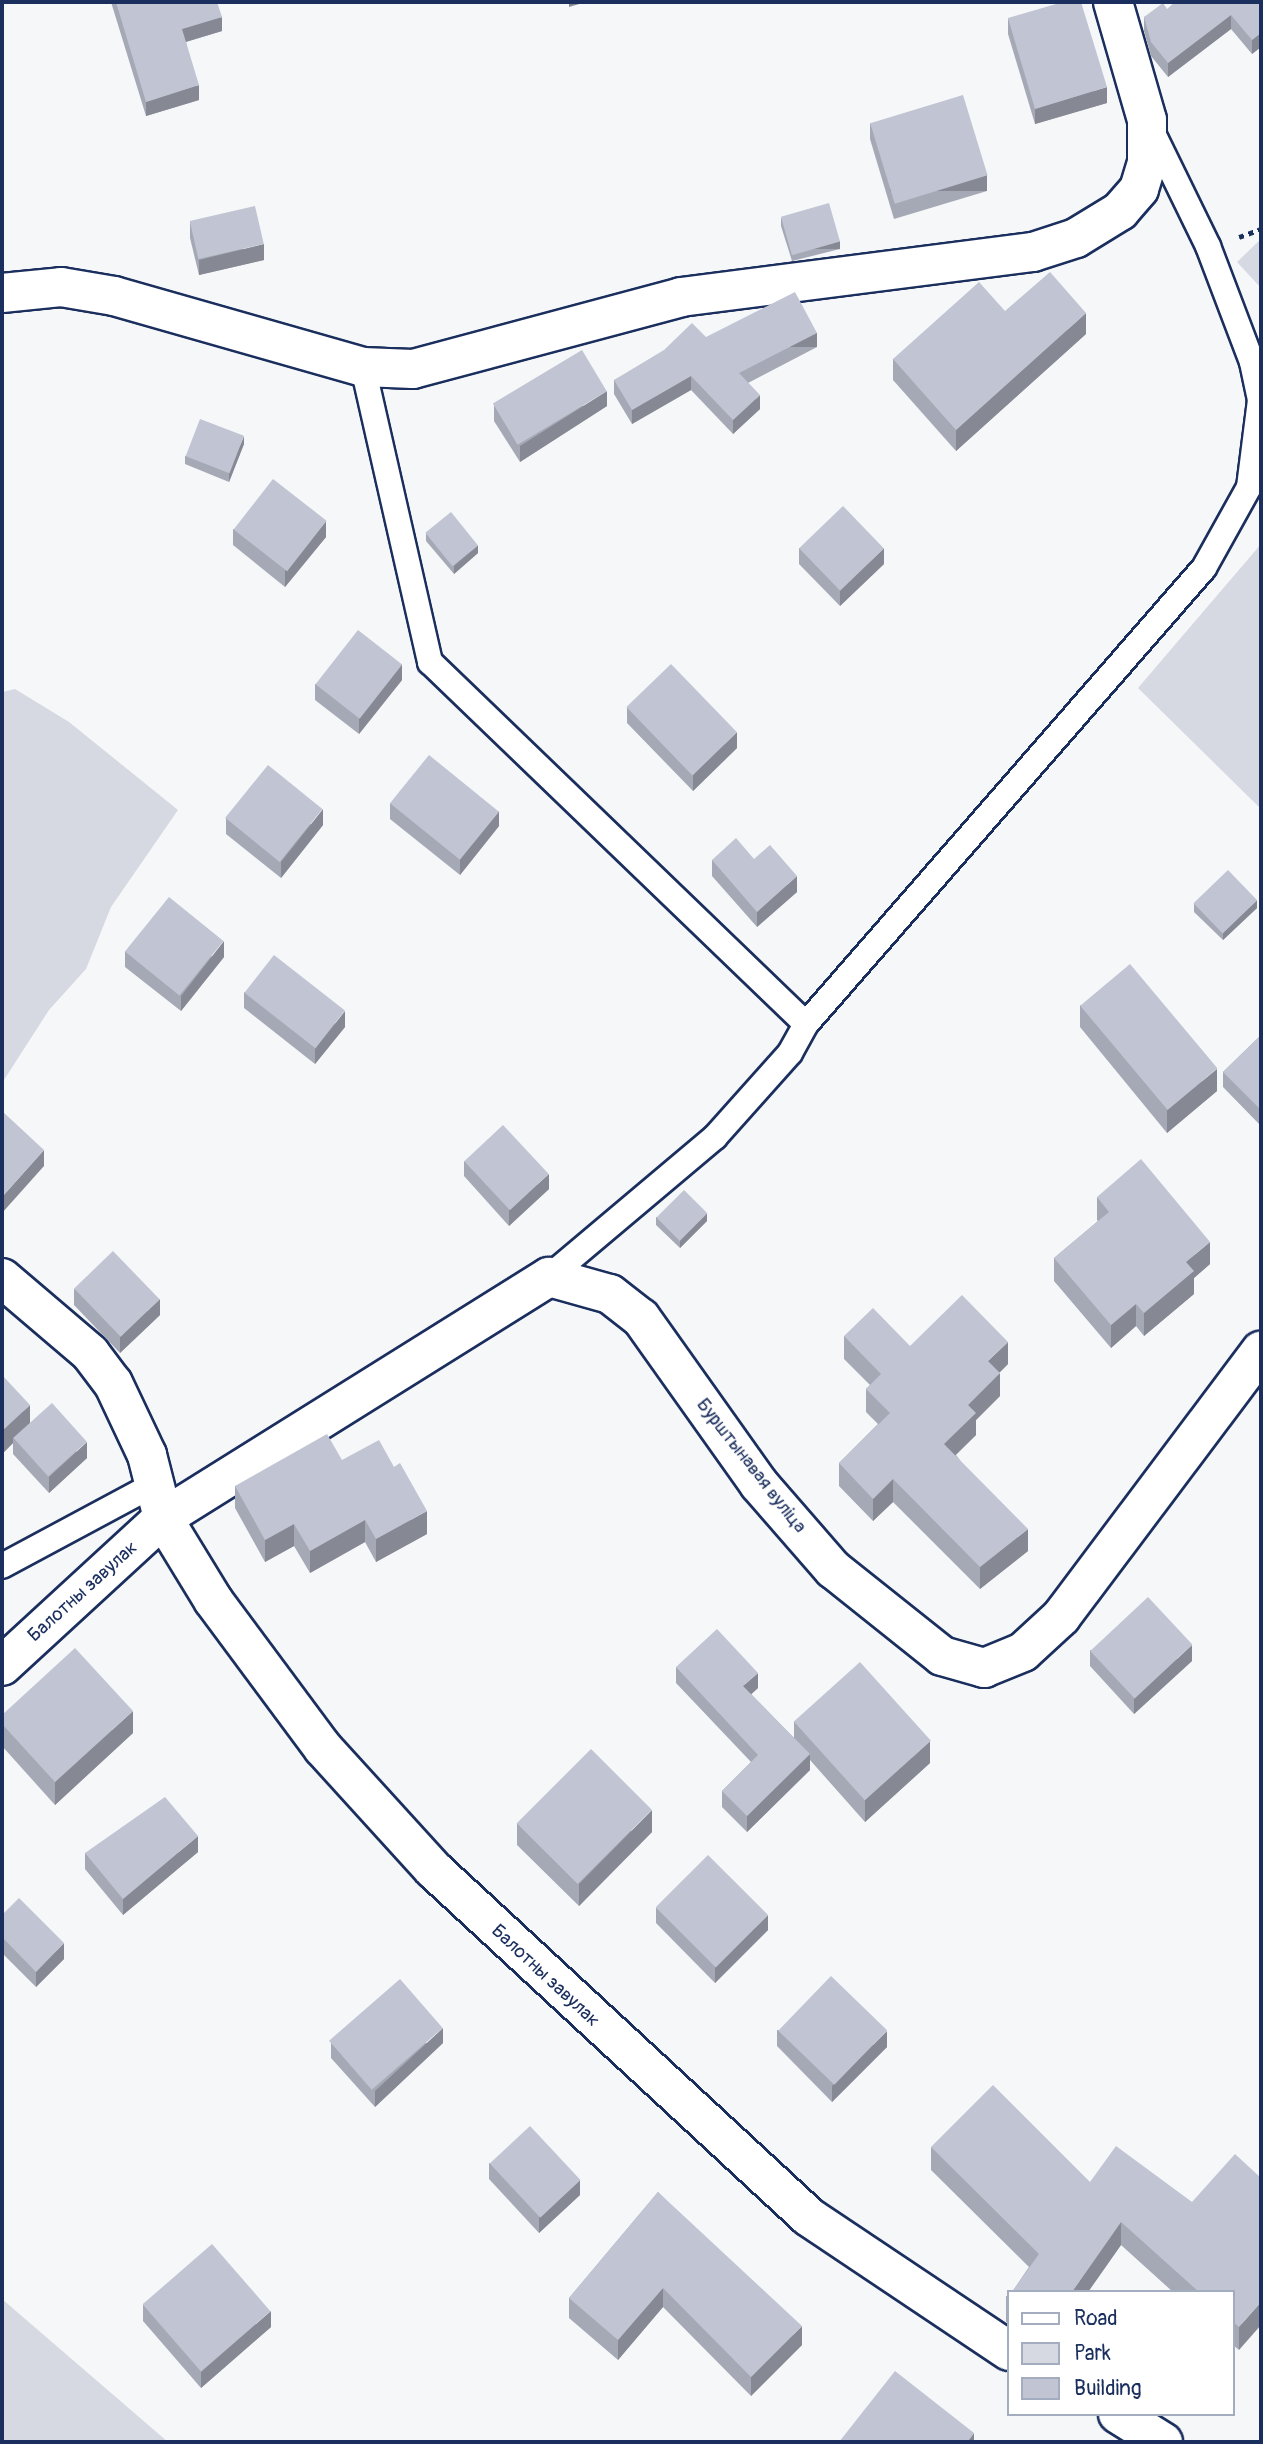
<!DOCTYPE html>
<meta charset="utf-8">
<style>
body{margin:0}
#map{position:relative;width:1263px;height:2444px;overflow:hidden;background:#f6f7f9;font-family:Pangolin,sans-serif}
div>[style]{position:absolute}
[style*='--x']{left:calc(var(--x)*1px);top:calc(var(--y)*1px);width:calc(var(--w)*1px);rotate:calc(var(--a)*1deg)}
.green>*{inset:0;background:#d6d9e2}
.path>*{height:4.5px;margin-top:-2.25px;transform-origin:0;background:repeating-linear-gradient(90deg,#1b2f5e 0 5px,transparent 0 10px)}
.roads{filter:drop-shadow(2px 0 #1b2f5e) drop-shadow(-2px 0 #1b2f5e) drop-shadow(0 2px #1b2f5e) drop-shadow(0 -2px #1b2f5e)}
.service>*{height:24px;margin:-12px;padding:0 12px;transform-origin:12px;border-radius:12px;background:#fff}
.minor>*{height:38px;margin:-19px;padding:0 19px;transform-origin:19px;border-radius:19px;background:#fff}
.secondary>*{height:38px;margin:-19px;padding:0 19px;transform-origin:19px;border-radius:19px;background:#fff}
.wall>*{inset:0;background:#a5a9b5;transform-origin:0 0}
.shaded-wall>*{inset:0;background:#868994;transform-origin:0 0}
.building>*{inset:0;background:#c0c4d3;transform-origin:0 0}
span{translate:-50% -50%;white-space:nowrap;text-align:center;line-height:1.15;-webkit-text-stroke:5px #fff;paint-order:stroke}
.street-label{font-size:19px;color:#1b2f5e}
.frame{position:absolute;inset:0;border:4px solid #1b2f5e;pointer-events:none}
.legend{position:absolute;left:1007px;top:2290px;width:228px;height:126px;box-sizing:border-box;background:#fff;border:2px solid #a4acbf;margin:0;padding:9px 12px;list-style:none;font-size:21px;color:#1b2f5e}
.legend li{display:flex;align-items:center;gap:14px;height:35px}
.legend b{width:35px;border:2px solid #a4acbf}
</style>
<div id="map">
<div class="green">
<i style="clip-path:polygon(1261px 239px,1261px 288px,1237px 262px)"></i>
<i style="clip-path:polygon(1261px 544px,1261px 809px,1138px 688px)"></i>
<i style="clip-path:polygon(15px 689px,69px 722px,178px 810px,111px 907px,86px 969px,49px 1010px,2px 1083px,2px 692px)"></i>
<i style="clip-path:polygon(2px 2299px,168px 2442px,2px 2442px)"></i>
</div>
<div class="path">
<i style="--x:1239;--y:237;--w:23;--a:-20"></i>
</div>
<div class="roads">
<div class="service">
<i style="--x:363;--y:367;--w:303;--a:77.2"></i>
<i style="--x:430;--y:662;--w:522;--a:43.91"></i>
<i style="--x:806;--y:1024;--w:33;--a:119"></i>
<i style="--x:790;--y:1053;--w:113;--a:131.8"></i>
<i style="--x:715;--y:1137;--w:217;--a:139.9"></i>
<i style="--x:806;--y:1024;--w:605;--a:-48.89"></i>
<i style="--x:1204;--y:568;--w:93;--a:-60.9"></i>
<i style="--x:1249;--y:487;--w:88;--a:-82.8"></i>
<i style="--x:1260;--y:400;--w:39;--a:-102"></i>
<i style="--x:1252;--y:362;--w:124;--a:-110.8"></i>
<i style="--x:1208;--y:246;--w:128;--a:-116"></i>
<i style="--x:2;--y:1566;--w:174;--a:-28.2"></i>
</div>
<div class="minor">
<i style="--x:2;--y:293;--w:59;--a:-5.8"></i>
<i style="--x:61;--y:287;--w:54;--a:9.6"></i>
<i style="--x:114;--y:296;--w:259;--a:15.9"></i>
<i style="--x:363;--y:367;--w:50;--a:2.3"></i>
<i style="--x:413;--y:369;--w:278;--a:-15"></i>
<i style="--x:681;--y:297;--w:355;--a:-7.3"></i>
<i style="--x:1033;--y:252;--w:45;--a:-18"></i>
<i style="--x:1076;--y:238;--w:52;--a:-31.5"></i>
<i style="--x:1120;--y:211;--w:29;--a:-49"></i>
<i style="--x:1139;--y:189;--w:27;--a:-73"></i>
<i style="--x:1147;--y:163;--w:43;--a:-90"></i>
<i style="--x:1147;--y:120;--w:123;--a:-106.1"></i>
<i style="--x:2;--y:1666;--w:219;--a:-42.6"></i>
<i style="--x:163;--y:1518;--w:455;--a:-32"></i>
<i style="--x:549;--y:1277;--w:63;--a:15.6"></i>
<i style="--x:610;--y:1294;--w:39;--a:38"></i>
<i style="--x:641;--y:1318;--w:204;--a:54.6"></i>
<i style="--x:759;--y:1484;--w:113;--a:49"></i>
<i style="--x:833;--y:1569;--w:139;--a:38.6"></i>
<i style="--x:942;--y:1656;--w:44;--a:15.9"></i>
<i style="--x:984;--y:1668;--w:42;--a:-22.3"></i>
<i style="--x:1023;--y:1652;--w:52;--a:-42.6"></i>
<i style="--x:1061;--y:1617;--w:333;--a:-53.1"></i>
</div>
<div class="secondary">
<i style="--x:2;--y:1278;--w:116;--a:40.4"></i>
<i style="--x:90;--y:1353;--w:38;--a:53"></i>
<i style="--x:113;--y:1383;--w:80;--a:64.7"></i>
<i style="--x:147;--y:1455;--w:65;--a:75.7"></i>
<i style="--x:163;--y:1518;--w:96;--a:58.6"></i>
<i style="--x:213;--y:1600;--w:184;--a:53.4"></i>
<i style="--x:323;--y:1748;--w:164;--a:47.7"></i>
<i style="--x:433;--y:1869;--w:512;--a:42.79"></i>
<i style="--x:809;--y:2217;--w:241;--a:33.8"></i>
<i style="--x:1118;--y:2414;--w:53;--a:31.9"></i>
</div>
</div>
<div class="wall">
<i style="clip-path:polygon(111px 2px,217px 2px,222px 31px,186px 42px,199px 100px,146px 116px)"></i>
<i style="clip-path:polygon(1261px 2px,1261px 47px,1252px 54px,1231px 29px,1168px 77px,1151px 56px,1144px 31px,1144px 17px,1167px 9px)"></i>
<i style="clip-path:polygon(1008px 18px,1107px 103px,1035px 124px,1008px 34px)"></i>
<i style="clip-path:polygon(870px 123px,987px 191px,894px 219px,870px 139px)"></i>
<i style="clip-path:polygon(781px 218px,840px 249px,792px 261px,781px 226px)"></i>
<i style="clip-path:polygon(190px 222px,264px 260px,199px 275px,190px 238px)"></i>
<i style="clip-path:polygon(1005px 311px,1086px 334px,956px 451px,893px 380px,893px 359px)"></i>
<i style="clip-path:polygon(706px 337px,817px 347px,748px 383px,760px 409px,733px 434px,691px 390px,632px 424px,614px 394px,614px 380px)"></i>
<i style="clip-path:polygon(494px 405px,607px 406px,520px 462px,494px 421px)"></i>
<i style="clip-path:polygon(244px 444px,229px 482px,185px 464px,185px 456px)"></i>
<i style="clip-path:polygon(233px 529px,326px 537px,285px 587px,233px 545px)"></i>
<i style="clip-path:polygon(426px 533px,478px 553px,454px 574px,426px 541px)"></i>
<i style="clip-path:polygon(799px 548px,884px 564px,840px 606px,799px 564px)"></i>
<i style="clip-path:polygon(402px 680px,359px 734px,315px 700px,315px 684px)"></i>
<i style="clip-path:polygon(627px 707px,737px 748px,693px 791px,627px 723px)"></i>
<i style="clip-path:polygon(390px 803px,499px 826px,460px 875px,390px 819px)"></i>
<i style="clip-path:polygon(226px 818px,323px 825px,281px 878px,226px 834px)"></i>
<i style="clip-path:polygon(754px 859px,797px 892px,757px 927px,712px 876px,712px 860px)"></i>
<i style="clip-path:polygon(1194px 904px,1257px 908px,1223px 940px,1194px 912px)"></i>
<i style="clip-path:polygon(125px 951px,224px 957px,181px 1011px,125px 967px)"></i>
<i style="clip-path:polygon(244px 992px,345px 1027px,315px 1064px,244px 1008px)"></i>
<i style="clip-path:polygon(1080px 1005px,1217px 1091px,1167px 1133px,1080px 1027px)"></i>
<i style="clip-path:polygon(1261px 1035px,1261px 1126px,1223px 1087px,1223px 1072px)"></i>
<i style="clip-path:polygon(464px 1161px,549px 1189px,509px 1226px,464px 1176px)"></i>
<i style="clip-path:polygon(1097px 1197px,1210px 1264px,1194px 1278px,1194px 1294px,1144px 1336px,1136px 1326px,1111px 1348px,1054px 1281px,1054px 1258px,1098px 1221px,1097px 1220px)"></i>
<i style="clip-path:polygon(656px 1217px,707px 1221px,680px 1248px,656px 1225px)"></i>
<i style="clip-path:polygon(74px 1289px,160px 1315px,120px 1353px,74px 1305px)"></i>
<i style="clip-path:polygon(844px 1336px,910px 1346px,1008px 1364px,999px 1373px,1000px 1396px,976px 1420px,976px 1435px,956px 1455px,1028px 1551px,980px 1589px,893px 1502px,873px 1521px,839px 1486px,839px 1463px,878px 1424px,866px 1412px,866px 1389px,870px 1385px,844px 1359px)"></i>
<i style="clip-path:polygon(2px 1375px,30px 1423px,87px 1458px,49px 1493px,13px 1454px,13px 1443px,2px 1454px)"></i>
<i style="clip-path:polygon(342px 1460px,427px 1534px,376px 1562px,365px 1542px,310px 1573px,294px 1546px,265px 1562px,235px 1508px,235px 1486px)"></i>
<i style="clip-path:polygon(1090px 1650px,1192px 1661px,1134px 1714px,1090px 1666px)"></i>
<i style="clip-path:polygon(676px 1667px,758px 1688px,751px 1694px,794px 1738px,794px 1721px,930px 1763px,865px 1822px,810px 1760px,810px 1770px,747px 1832px,722px 1807px,722px 1791px,751px 1762px,676px 1683px)"></i>
<i style="clip-path:polygon(2px 1715px,133px 1733px,55px 1805px,2px 1746px)"></i>
<i style="clip-path:polygon(517px 1823px,652px 1832px,579px 1906px,517px 1845px)"></i>
<i style="clip-path:polygon(198px 1852px,123px 1915px,85px 1869px,85px 1853px)"></i>
<i style="clip-path:polygon(656px 1908px,768px 1930px,715px 1983px,656px 1923px)"></i>
<i style="clip-path:polygon(2px 1915px,64px 1959px,36px 1987px,2px 1953px)"></i>
<i style="clip-path:polygon(777px 2030px,887px 2047px,832px 2102px,777px 2046px)"></i>
<i style="clip-path:polygon(331px 2043px,443px 2043px,375px 2107px,331px 2058px)"></i>
<i style="clip-path:polygon(931px 2147px,1090px 2182px,1192px 2202px,1261px 2178px,1239px 2350px,1233px 2345px,1233px 2292px,1173px 2292px,1121px 2245px,1088px 2292px,1012px 2292px,1029px 2267px,931px 2170px)"></i>
<i style="clip-path:polygon(489px 2163px,580px 2195px,539px 2233px,489px 2179px)"></i>
<i style="clip-path:polygon(658px 2192px,802px 2345px,751px 2396px,663px 2307px,618px 2360px,569px 2318px,569px 2298px)"></i>
<i style="left:1009px;top:2296px;width:26px;height:3px;rotate:90deg"></i>
<i style="clip-path:polygon(143px 2305px,271px 2327px,201px 2388px,143px 2321px)"></i>
</div>
<div class="shaded-wall">
<i style="clip-path:polygon(569px 2px,586px 2px,569px 7px)"></i>
<i style="clip-path:polygon(1231px 15px,1231px 29px,1168px 77px,1168px 63px)"></i>
<i style="clip-path:polygon(222px 17px,222px 31px,182px 43px,182px 29px)"></i>
<i style="clip-path:polygon(1261px 33px,1261px 47px,1252px 54px,1252px 40px)"></i>
<i style="clip-path:polygon(199px 85px,199px 100px,146px 116px,146px 102px)"></i>
<i style="clip-path:polygon(1107px 87px,1107px 103px,1035px 124px,1035px 109px)"></i>
<i style="left:987px;top:175px;width:16px;height:97px;rotate:90deg"></i>
<i style="left:840px;top:241px;width:8px;height:49px;rotate:90deg"></i>
<i style="clip-path:polygon(264px 244px,264px 260px,199px 275px,199px 260px)"></i>
<i style="clip-path:polygon(1086px 313px,1086px 334px,956px 451px,956px 430px)"></i>
<i style="left:817px;top:333px;width:14px;height:88px;rotate:90deg"></i>
<i style="clip-path:polygon(691px 376px,691px 390px,632px 424px,632px 410px)"></i>
<i style="clip-path:polygon(607px 391px,607px 406px,520px 462px,520px 446px)"></i>
<i style="clip-path:polygon(760px 395px,760px 409px,733px 434px,733px 420px)"></i>
<i style="clip-path:polygon(244px 436px,244px 444px,229px 482px,229px 473px)"></i>
<i style="clip-path:polygon(326px 521px,326px 537px,285px 587px,285px 571px)"></i>
<i style="clip-path:polygon(478px 545px,478px 553px,454px 574px,454px 566px)"></i>
<i style="clip-path:polygon(884px 548px,884px 564px,840px 606px,840px 590px)"></i>
<i style="clip-path:polygon(402px 664px,402px 680px,359px 734px,359px 718px)"></i>
<i style="clip-path:polygon(737px 732px,737px 748px,693px 791px,693px 775px)"></i>
<i style="clip-path:polygon(323px 809px,323px 825px,281px 878px,281px 862px)"></i>
<i style="clip-path:polygon(499px 811px,499px 826px,460px 875px,460px 859px)"></i>
<i style="clip-path:polygon(797px 876px,797px 892px,757px 927px,757px 912px)"></i>
<i style="clip-path:polygon(1257px 900px,1257px 908px,1223px 940px,1223px 932px)"></i>
<i style="clip-path:polygon(224px 941px,224px 957px,181px 1011px,181px 996px)"></i>
<i style="clip-path:polygon(345px 1011px,345px 1027px,315px 1064px,315px 1049px)"></i>
<i style="clip-path:polygon(1217px 1069px,1217px 1091px,1167px 1133px,1167px 1110px)"></i>
<i style="clip-path:polygon(44px 1150px,44px 1166px,2px 1213px,2px 1197px)"></i>
<i style="clip-path:polygon(549px 1174px,549px 1189px,509px 1226px,509px 1210px)"></i>
<i style="clip-path:polygon(707px 1213px,707px 1221px,680px 1248px,680px 1240px)"></i>
<i style="clip-path:polygon(1210px 1242px,1210px 1264px,1194px 1278px,1194px 1294px,1144px 1336px,1144px 1313px,1186px 1262px)"></i>
<i style="clip-path:polygon(160px 1299px,160px 1315px,120px 1353px,120px 1337px)"></i>
<i style="clip-path:polygon(1136px 1304px,1136px 1326px,1111px 1348px,1111px 1325px)"></i>
<i style="clip-path:polygon(1008px 1342px,1008px 1364px,988px 1384px,988px 1361px)"></i>
<i style="clip-path:polygon(1000px 1373px,1000px 1396px,976px 1420px,976px 1435px,944px 1466px,944px 1444px,968px 1405px)"></i>
<i style="clip-path:polygon(30px 1405px,30px 1428px,13px 1438px,13px 1443px,2px 1454px,2px 1431px)"></i>
<i style="clip-path:polygon(87px 1442px,87px 1458px,49px 1493px,49px 1477px)"></i>
<i style="clip-path:polygon(893px 1479px,893px 1502px,873px 1521px,873px 1499px)"></i>
<i style="clip-path:polygon(427px 1511px,427px 1534px,376px 1562px,376px 1539px)"></i>
<i style="clip-path:polygon(365px 1520px,365px 1542px,310px 1573px,310px 1551px)"></i>
<i style="clip-path:polygon(294px 1524px,294px 1546px,265px 1562px,265px 1540px)"></i>
<i style="clip-path:polygon(1028px 1529px,1028px 1551px,980px 1589px,980px 1567px)"></i>
<i style="clip-path:polygon(1192px 1645px,1192px 1661px,1134px 1714px,1134px 1699px)"></i>
<i style="clip-path:polygon(758px 1673px,758px 1688px,743px 1702px,743px 1686px)"></i>
<i style="clip-path:polygon(133px 1711px,133px 1733px,55px 1805px,55px 1782px)"></i>
<i style="clip-path:polygon(930px 1741px,930px 1763px,865px 1822px,865px 1800px)"></i>
<i style="clip-path:polygon(810px 1754px,810px 1770px,747px 1832px,747px 1816px)"></i>
<i style="clip-path:polygon(652px 1810px,652px 1832px,579px 1906px,579px 1884px)"></i>
<i style="clip-path:polygon(198px 1836px,198px 1852px,123px 1915px,123px 1899px)"></i>
<i style="clip-path:polygon(768px 1915px,768px 1930px,715px 1983px,715px 1967px)"></i>
<i style="clip-path:polygon(64px 1943px,64px 1959px,36px 1987px,36px 1972px)"></i>
<i style="clip-path:polygon(443px 2028px,443px 2043px,375px 2107px,375px 2091px)"></i>
<i style="clip-path:polygon(887px 2031px,887px 2047px,832px 2102px,832px 2086px)"></i>
<i style="clip-path:polygon(580px 2180px,580px 2195px,539px 2233px,539px 2217px)"></i>
<i style="clip-path:polygon(1121px 2222px,1121px 2245px,1088px 2292px,1072px 2292px)"></i>
<i style="clip-path:polygon(663px 2288px,663px 2307px,618px 2360px,618px 2340px)"></i>
<i style="clip-path:polygon(1261px 2302px,1261px 2325px,1239px 2350px,1239px 2327px)"></i>
<i style="clip-path:polygon(271px 2311px,271px 2327px,201px 2388px,201px 2372px)"></i>
<i style="clip-path:polygon(802px 2326px,802px 2345px,751px 2396px,751px 2377px)"></i>
<i style="clip-path:polygon(974px 2433px,974px 2442px,967px 2442px)"></i>
</div>
<div class="building">
<i style="clip-path:polygon(116px 2px,217px 2px,222px 17px,182px 29px,199px 85px,146px 102px)"></i>
<i style="clip-path:polygon(1063px 2px,1081px 2px,1107px 87px,1035px 109px,1008px 18px)"></i>
<i style="clip-path:polygon(1175px 2px,1261px 2px,1261px 33px,1252px 40px,1231px 15px,1168px 63px,1151px 42px,1144px 17px,1163px 3px,1167px 9px)"></i>
<i style="left:963px;top:95px;width:84px;height:97px;rotate:73deg"></i>
<i style="left:829px;top:203px;width:40px;height:50px;rotate:74deg"></i>
<i style="left:255px;top:206px;width:39px;height:67px;rotate:77deg"></i>
<i style="clip-path:polygon(1050px 272px,1086px 313px,956px 430px,893px 359px,979px 282px,1005px 311px)"></i>
<i style="clip-path:polygon(795px 292px,817px 333px,739px 373px,760px 395px,733px 420px,691px 376px,632px 410px,614px 380px,664px 350px,692px 323px,706px 337px)"></i>
<i style="left:582px;top:350px;width:48px;height:104px;rotate:59deg"></i>
<i style="left:200px;top:419px;width:47px;height:40px;rotate:21deg"></i>
<i style="left:273px;top:479px;width:68px;height:64px;rotate:38deg"></i>
<i style="left:843px;top:506px;width:59px;height:61px;rotate:46deg"></i>
<i style="left:451px;top:512px;width:43px;height:33px;rotate:51deg"></i>
<i style="left:358px;top:630px;width:56px;height:69px;rotate:38deg"></i>
<i style="left:671px;top:664px;width:95px;height:62px;rotate:46deg"></i>
<i style="left:429px;top:755px;width:90px;height:62px;rotate:39deg"></i>
<i style="left:268px;top:765px;width:70px;height:68px;rotate:39deg"></i>
<i style="clip-path:polygon(736px 838px,754px 859px,770px 845px,797px 876px,757px 912px,712px 860px)"></i>
<i style="left:1228px;top:870px;width:42px;height:48px;rotate:46deg"></i>
<i style="left:169px;top:897px;width:70px;height:70px;rotate:39deg"></i>
<i style="left:274px;top:955px;width:90px;height:48px;rotate:38deg"></i>
<i style="left:1130px;top:964px;width:136px;height:65px;rotate:50deg"></i>
<i style="clip-path:polygon(1261px 1035px,1261px 1110px,1223px 1072px)"></i>
<i style="clip-path:polygon(2px 1111px,44px 1150px,2px 1197px)"></i>
<i style="left:503px;top:1125px;width:67px;height:53px;rotate:47deg"></i>
<i style="clip-path:polygon(1141px 1159px,1210px 1242px,1186px 1262px,1194px 1271px,1144px 1313px,1136px 1304px,1111px 1325px,1054px 1258px,1109px 1212px,1097px 1197px)"></i>
<i style="left:684px;top:1190px;width:33px;height:39px;rotate:45deg"></i>
<i style="left:113px;top:1251px;width:67px;height:54px;rotate:46deg"></i>
<i style="clip-path:polygon(962px 1295px,1008px 1342px,988px 1361px,1000px 1373px,968px 1405px,976px 1413px,944px 1444px,1028px 1529px,980px 1567px,893px 1479px,873px 1499px,839px 1463px,890px 1413px,866px 1389px,881px 1374px,844px 1336px,873px 1308px,910px 1346px)"></i>
<i style="clip-path:polygon(2px 1375px,30px 1405px,2px 1431px)"></i>
<i style="left:52px;top:1403px;width:52px;height:52px;rotate:48deg"></i>
<i style="clip-path:polygon(327px 1434px,342px 1460px,379px 1440px,394px 1467px,400px 1463px,427px 1511px,376px 1539px,365px 1520px,310px 1551px,294px 1524px,265px 1540px,235px 1486px)"></i>
<i style="left:1148px;top:1597px;width:65px;height:79px;rotate:47deg"></i>
<i style="clip-path:polygon(717px 1629px,758px 1673px,743px 1686px,810px 1754px,747px 1816px,722px 1791px,758px 1755px,676px 1667px)"></i>
<i style="clip-path:polygon(75px 1648px,133px 1711px,55px 1782px,2px 1724px,2px 1715px)"></i>
<i style="left:860px;top:1662px;width:106px;height:89px;rotate:48deg"></i>
<i style="left:591px;top:1749px;width:86px;height:105px;rotate:45deg"></i>
<i style="clip-path:polygon(165px 1797px,198px 1836px,123px 1899px,85px 1853px)"></i>
<i style="left:708px;top:1855px;width:85px;height:74px;rotate:45deg"></i>
<i style="clip-path:polygon(19px 1898px,64px 1943px,36px 1972px,2px 1937px,2px 1915px)"></i>
<i style="left:831px;top:1976px;width:78px;height:76px;rotate:44deg"></i>
<i style="left:400px;top:1979px;width:65px;height:94px;rotate:49deg"></i>
<i style="clip-path:polygon(993px 2085px,1090px 2182px,1116px 2146px,1192px 2202px,1235px 2154px,1261px 2178px,1261px 2302px,1239px 2327px,1233px 2322px,1233px 2292px,1199px 2292px,1121px 2222px,1072px 2292px,1012px 2292px,1039px 2254px,931px 2147px)"></i>
<i style="left:530px;top:2126px;width:74px;height:55px;rotate:47deg"></i>
<i style="clip-path:polygon(658px 2192px,802px 2326px,751px 2377px,663px 2288px,618px 2340px,569px 2298px)"></i>
<i style="left:212px;top:2244px;width:89px;height:92px;rotate:49deg"></i>
<i style="clip-path:polygon(895px 2371px,974px 2433px,967px 2442px,839px 2442px)"></i>
</div>
<div class="street-label">
<span style="left:751px;top:1466px;rotate:52deg">Бурштынавая вуліца</span>
<span style="left:83px;top:1592px;rotate:-42deg">Балотны завулак</span>
<span style="left:545px;top:1976px;rotate:43deg">Балотны завулак</span>
</div>
<div class="frame"></div>
<ul class="legend">
<li><b style="height:9px;background:#fff"></b>Road</li>
<li><b style="height:19px;background:#d6d9e2"></b>Park</li>
<li><b style="height:19px;background:#c0c4d3"></b>Building</li>
</ul>
</div>
